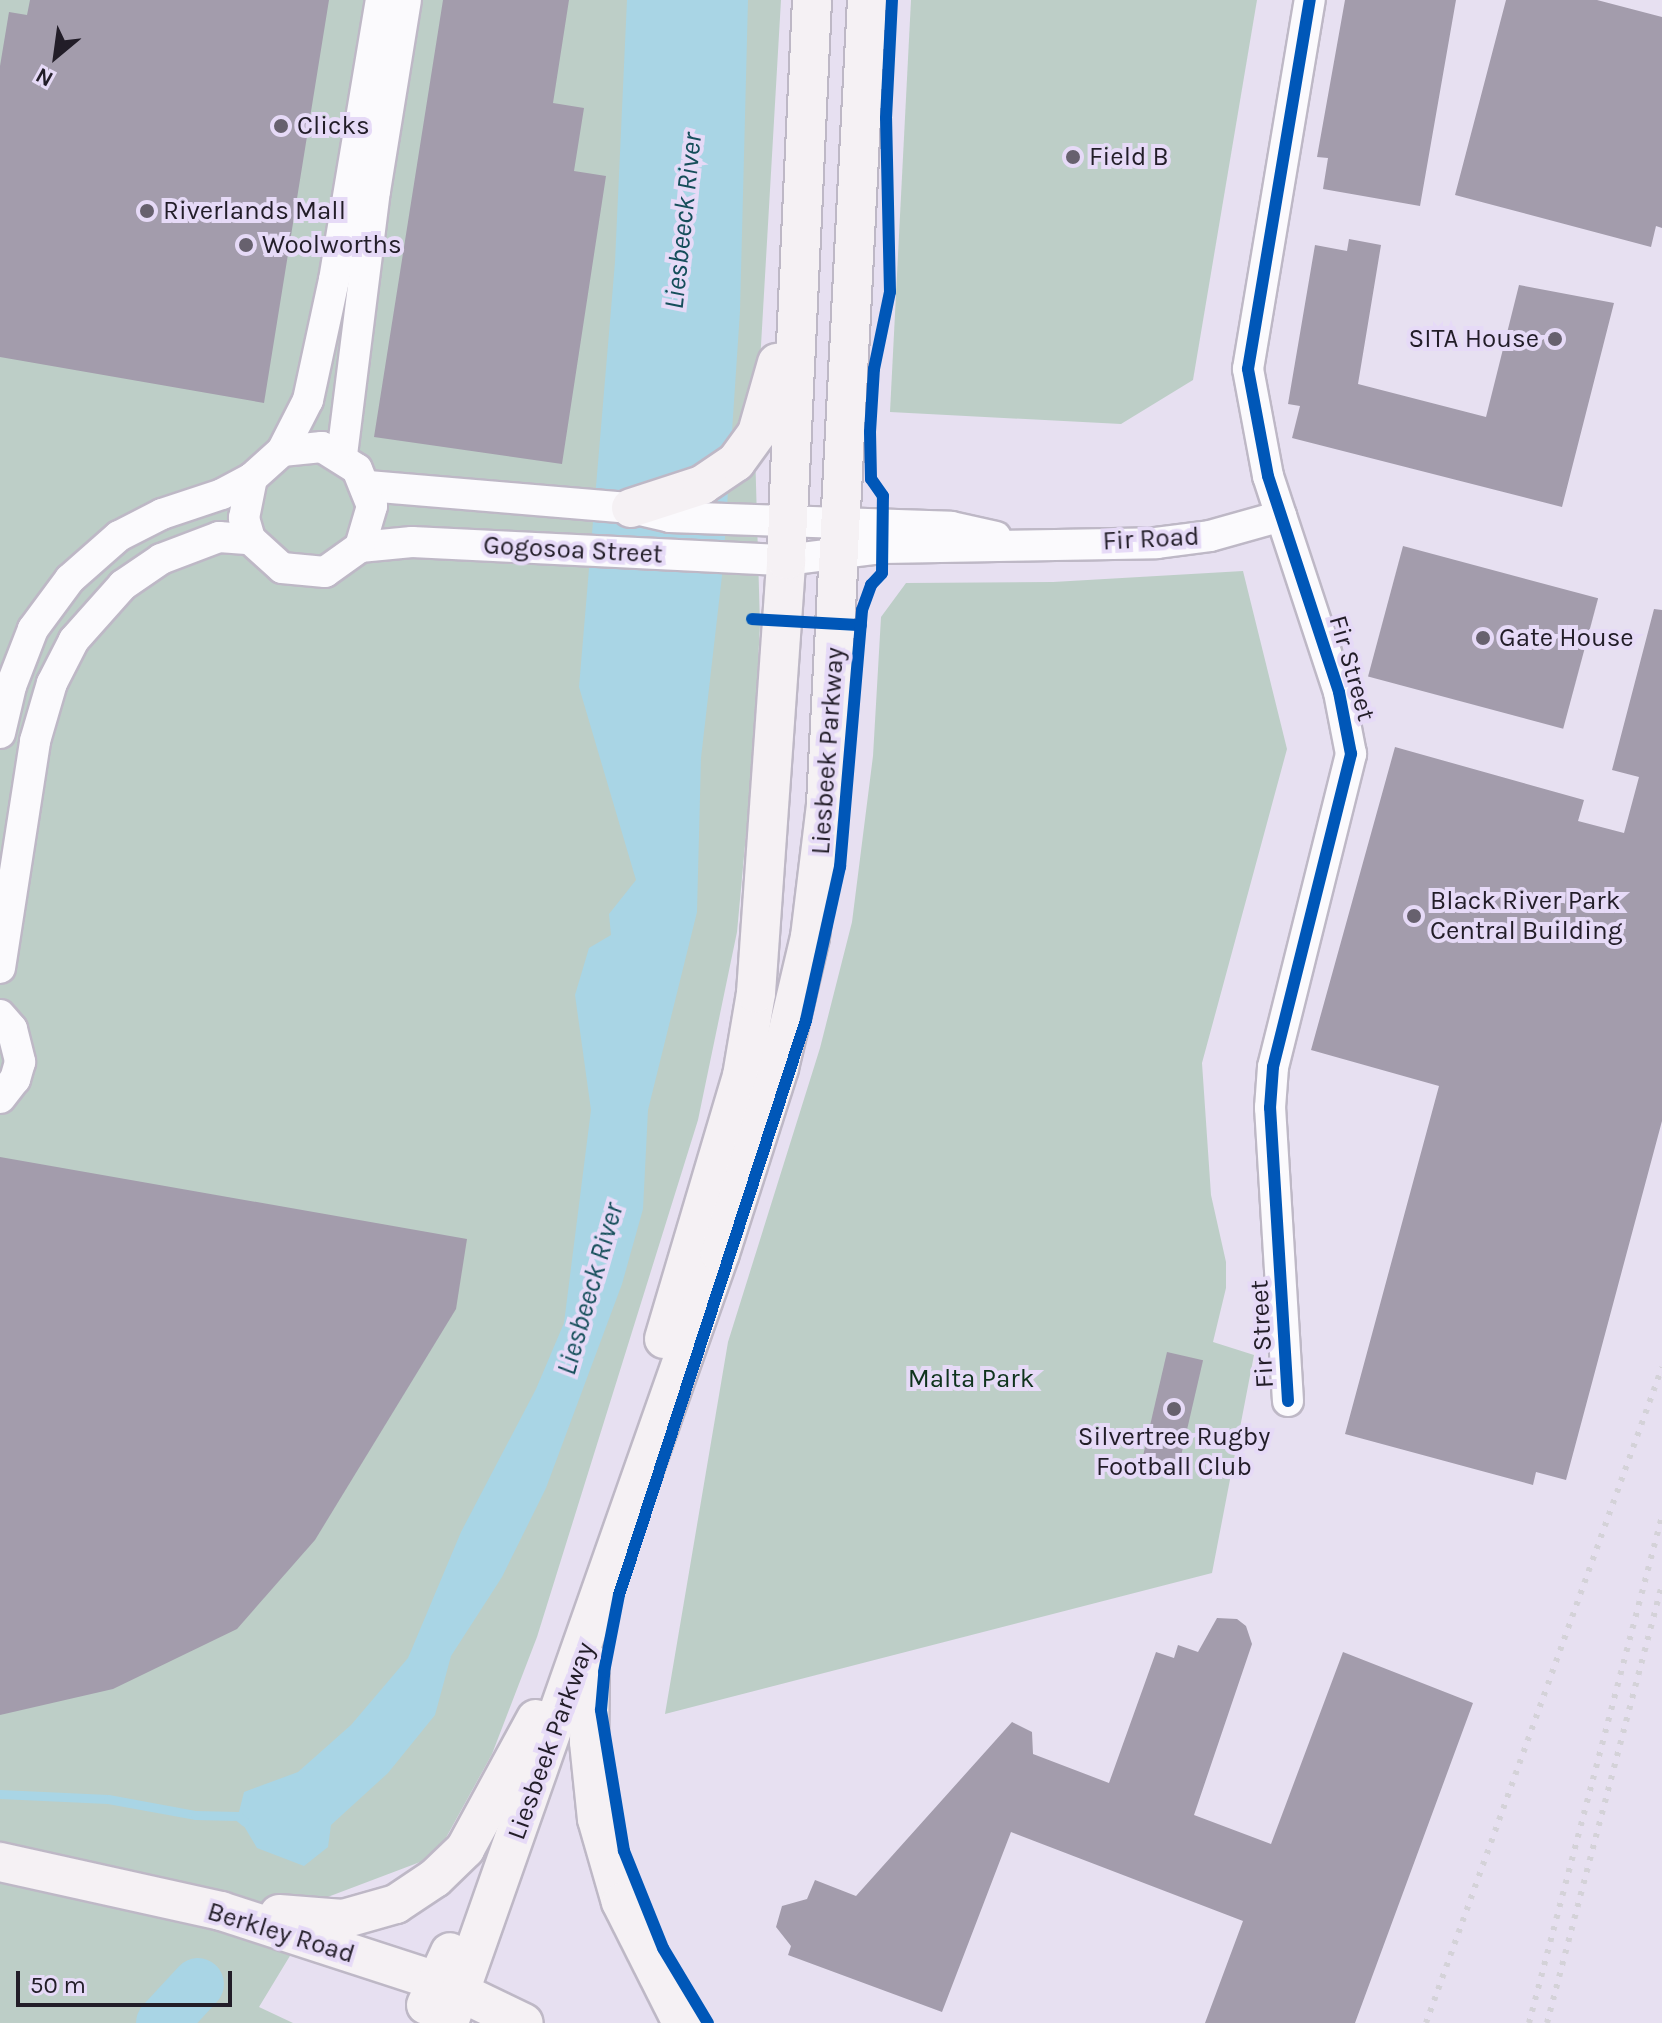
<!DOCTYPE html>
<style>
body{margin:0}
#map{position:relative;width:1662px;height:2023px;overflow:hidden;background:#e7e0f1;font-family:Karla,sans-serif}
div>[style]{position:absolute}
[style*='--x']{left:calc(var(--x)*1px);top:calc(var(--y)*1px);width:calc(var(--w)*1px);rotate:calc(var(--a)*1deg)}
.green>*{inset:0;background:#bdcec7}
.water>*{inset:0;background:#a9d5e5}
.stream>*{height:9px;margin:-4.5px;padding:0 4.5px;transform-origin:4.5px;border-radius:4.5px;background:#a9d5e5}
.river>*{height:52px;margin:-26px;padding:0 26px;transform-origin:26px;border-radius:26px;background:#a9d5e5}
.building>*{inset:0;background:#a39cac;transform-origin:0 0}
.roads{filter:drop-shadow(2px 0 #beb8c6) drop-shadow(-2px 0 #beb8c6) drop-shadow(0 2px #beb8c6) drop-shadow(0 -2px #beb8c6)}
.minor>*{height:30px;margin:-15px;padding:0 15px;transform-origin:15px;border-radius:15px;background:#fbfafd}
.major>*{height:38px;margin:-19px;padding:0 19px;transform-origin:19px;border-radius:19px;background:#f5f1f4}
.rail>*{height:6px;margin-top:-3px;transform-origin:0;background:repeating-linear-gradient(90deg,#d4d2d8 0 4px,transparent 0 12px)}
.cycleway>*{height:12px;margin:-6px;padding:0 6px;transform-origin:6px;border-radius:6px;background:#0057b8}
.dots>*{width:22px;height:22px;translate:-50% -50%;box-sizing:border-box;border:4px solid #e6daf7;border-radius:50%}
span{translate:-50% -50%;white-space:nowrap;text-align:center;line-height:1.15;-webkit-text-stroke:8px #e6daf7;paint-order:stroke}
.poi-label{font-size:26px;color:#221d28}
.left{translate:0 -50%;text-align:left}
.right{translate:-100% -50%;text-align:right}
.street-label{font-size:26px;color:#221d28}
.park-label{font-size:26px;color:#0e331c}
.water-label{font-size:28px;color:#154e5a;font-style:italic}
.north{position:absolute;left:16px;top:16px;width:80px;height:80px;-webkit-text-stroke:6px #e6daf7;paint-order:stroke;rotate:209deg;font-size:22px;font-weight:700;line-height:32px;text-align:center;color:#221d28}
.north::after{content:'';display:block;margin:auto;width:28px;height:36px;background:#221d28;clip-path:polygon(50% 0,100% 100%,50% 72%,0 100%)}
.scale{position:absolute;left:16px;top:1971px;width:216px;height:36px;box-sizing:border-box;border:4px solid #221d28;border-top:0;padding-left:10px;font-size:24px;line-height:28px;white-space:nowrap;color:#221d28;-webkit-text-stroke:6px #e6daf7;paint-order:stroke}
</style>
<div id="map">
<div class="green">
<i style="clip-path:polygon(0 0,781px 0,755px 449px,760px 625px,753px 759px,737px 932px,698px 1120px,537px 1637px,492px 1754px,436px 1856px,325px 1898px,259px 2007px,293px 2023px,0 2023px)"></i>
<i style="clip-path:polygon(911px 0,1257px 0,1193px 380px,1121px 424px,890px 412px)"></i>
<i style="clip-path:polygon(1243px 571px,1287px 749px,1202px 1063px,1211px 1195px,1226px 1262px,1226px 1288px,1213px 1342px,1254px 1355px,1212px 1573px,665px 1714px,728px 1342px,820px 1048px,852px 922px,873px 756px,881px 617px,906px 583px,1053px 582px)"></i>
</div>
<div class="water">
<i style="clip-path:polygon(627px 0,748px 0,740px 311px,723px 567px,701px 758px,697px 912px,648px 1110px,643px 1209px,622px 1284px,546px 1488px,502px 1577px,451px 1656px,435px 1715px,388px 1773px,331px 1825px,328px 1847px,304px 1866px,257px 1848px,238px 1816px,244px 1792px,298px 1772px,351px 1725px,408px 1658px,461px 1532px,536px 1389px,564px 1323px,591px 1110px,575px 995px,589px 948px,611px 935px,609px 914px,636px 880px,579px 687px,615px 262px)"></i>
</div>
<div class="stream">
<i style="--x:0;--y:1794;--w:108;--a:2.7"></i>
<i style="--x:108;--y:1799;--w:88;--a:10.4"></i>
<i style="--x:195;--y:1815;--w:43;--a:1.3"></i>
<i style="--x:238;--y:1816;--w:9;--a:41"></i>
</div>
<div class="river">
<i style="--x:162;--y:2023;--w:53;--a:-47.3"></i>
</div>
<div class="building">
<i style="clip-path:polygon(30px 0,329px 0,264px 403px,0 357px,0 66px,9px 12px,27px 15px)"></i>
<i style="clip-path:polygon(443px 0,569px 0,553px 103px,584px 108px,574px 171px,606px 176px,562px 464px,374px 437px)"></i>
<i style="clip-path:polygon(1345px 0,1456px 0,1420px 206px,1323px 189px,1328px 158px,1317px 157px)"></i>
<i style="clip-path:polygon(1506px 0,1597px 0,1662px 17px,1662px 228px,1656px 226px,1651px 247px,1455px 195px)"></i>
<i style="clip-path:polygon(1349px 239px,1381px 245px,1358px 384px,1486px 417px,1519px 285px,1614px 303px,1562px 507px,1292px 438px,1300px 406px,1288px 404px,1315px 245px,1347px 251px)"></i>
<i style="left:1403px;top:546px;width:202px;height:135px;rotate:15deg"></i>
<i style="clip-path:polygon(1654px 609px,1662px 610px,1662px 1121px,1566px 1480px,1536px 1472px,1533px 1485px,1345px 1434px,1439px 1086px,1311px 1050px,1395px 747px,1584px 800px,1578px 821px,1624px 833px,1639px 777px,1612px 770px)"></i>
<i style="clip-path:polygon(0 1157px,467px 1239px,456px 1309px,315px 1540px,237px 1629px,113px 1689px,0 1715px)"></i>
<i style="left:1167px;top:1352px;width:37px;height:108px;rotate:13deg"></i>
<i style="clip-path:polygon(1217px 1618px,1237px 1619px,1246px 1626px,1252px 1644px,1194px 1815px,1271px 1844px,1343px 1652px,1473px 1703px,1355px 2023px,1205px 2023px,1243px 1921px,1011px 1832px,942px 2012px,788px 1955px,791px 1946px,776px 1927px,782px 1906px,807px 1899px,815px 1880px,856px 1896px,1012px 1722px,1032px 1732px,1033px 1754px,1109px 1783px,1156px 1652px,1174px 1658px,1178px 1645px,1198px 1652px)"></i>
</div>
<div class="roads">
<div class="minor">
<i style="--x:282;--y:451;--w:57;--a:-63"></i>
<i style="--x:308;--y:400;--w:123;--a:-77.8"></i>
<i style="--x:334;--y:280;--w:284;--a:-80.5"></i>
<i style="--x:342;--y:455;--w:266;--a:-82.9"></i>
<i style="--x:375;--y:191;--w:193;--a:-80.8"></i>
<i style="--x:368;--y:486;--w:264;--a:4.8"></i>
<i style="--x:631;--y:508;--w:40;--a:13"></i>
<i style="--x:670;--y:517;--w:281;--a:2"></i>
<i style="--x:951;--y:527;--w:46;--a:12.5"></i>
<i style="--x:360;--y:547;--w:52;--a:-5.5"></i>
<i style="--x:412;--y:542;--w:374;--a:2.8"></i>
<i style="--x:786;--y:560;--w:98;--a:-7.1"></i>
<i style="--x:883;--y:548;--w:273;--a:-1"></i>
<i style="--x:1156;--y:543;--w:54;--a:-7.4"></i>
<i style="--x:1210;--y:536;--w:74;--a:-15.7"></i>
<i style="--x:0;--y:733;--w:48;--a:-76.8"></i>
<i style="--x:11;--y:686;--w:61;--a:-68.9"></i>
<i style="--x:33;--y:629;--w:62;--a:-53.5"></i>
<i style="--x:70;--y:579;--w:65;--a:-41.3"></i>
<i style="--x:119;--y:536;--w:48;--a:-27.1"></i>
<i style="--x:162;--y:514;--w:63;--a:-18.4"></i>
<i style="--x:222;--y:494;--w:34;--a:-28"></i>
<i style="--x:252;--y:478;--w:40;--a:-42"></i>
<i style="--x:282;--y:451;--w:40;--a:-5.7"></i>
<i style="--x:322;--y:447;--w:41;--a:32.2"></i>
<i style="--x:357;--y:469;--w:40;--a:68"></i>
<i style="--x:372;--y:506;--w:43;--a:106.3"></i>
<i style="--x:360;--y:547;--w:43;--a:144.5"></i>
<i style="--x:325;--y:572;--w:43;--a:-174.7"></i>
<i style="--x:282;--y:568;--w:43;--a:-137.8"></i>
<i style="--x:250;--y:539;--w:22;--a:-106"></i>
<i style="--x:244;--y:518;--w:41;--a:-78.7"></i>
<i style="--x:0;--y:968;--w:230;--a:-81.2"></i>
<i style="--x:35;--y:741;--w:60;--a:-73.7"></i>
<i style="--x:52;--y:683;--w:48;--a:-62.9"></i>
<i style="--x:74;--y:640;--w:74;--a:-48.3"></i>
<i style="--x:123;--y:585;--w:46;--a:-34.4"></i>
<i style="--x:161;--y:559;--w:62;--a:-20.8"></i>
<i style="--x:219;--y:537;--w:31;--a:4"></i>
<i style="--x:0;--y:1015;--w:18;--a:49"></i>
<i style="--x:12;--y:1029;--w:34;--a:76"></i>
<i style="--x:20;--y:1062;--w:18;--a:106"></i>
<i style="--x:15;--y:1079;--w:24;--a:128"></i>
<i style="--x:1288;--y:1401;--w:294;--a:-93.5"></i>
<i style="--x:1270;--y:1108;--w:41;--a:-85.8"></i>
<i style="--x:1273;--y:1067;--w:323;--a:-76"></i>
<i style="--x:1351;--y:754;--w:63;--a:-101"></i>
<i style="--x:1339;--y:692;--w:227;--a:-108.2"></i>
<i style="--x:1268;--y:476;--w:109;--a:-100.6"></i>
<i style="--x:1248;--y:369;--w:374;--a:-80.5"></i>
</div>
<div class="major">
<i style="--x:631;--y:508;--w:75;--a:-17.9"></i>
<i style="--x:702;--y:485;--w:41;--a:-34.1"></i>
<i style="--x:736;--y:462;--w:36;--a:-54"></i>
<i style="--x:757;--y:433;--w:73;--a:-74.1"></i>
<i style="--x:664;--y:1339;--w:274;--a:-73.5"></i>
<i style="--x:742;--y:1076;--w:84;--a:-80.4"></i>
<i style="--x:756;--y:993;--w:434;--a:-86"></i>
<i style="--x:786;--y:560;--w:561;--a:-87.34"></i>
<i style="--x:590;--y:1663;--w:79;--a:90.7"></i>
<i style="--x:589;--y:1742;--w:77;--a:84.1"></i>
<i style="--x:597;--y:1819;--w:86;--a:73.9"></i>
<i style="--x:621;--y:1902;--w:136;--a:63.2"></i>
<i style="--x:0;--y:1862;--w:226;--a:12.5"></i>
<i style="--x:221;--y:1911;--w:229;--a:18"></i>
<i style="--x:439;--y:1982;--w:94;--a:25.8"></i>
<i style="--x:279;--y:1914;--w:64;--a:4.5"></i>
<i style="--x:343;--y:1919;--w:55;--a:-15.8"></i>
<i style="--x:396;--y:1904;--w:47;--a:-33.7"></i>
<i style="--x:435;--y:1878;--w:42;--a:-44"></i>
<i style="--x:465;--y:1849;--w:148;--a:-61.4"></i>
<i style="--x:426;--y:2005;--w:58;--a:-65.6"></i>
<i style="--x:450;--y:2020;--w:813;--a:-70.61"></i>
<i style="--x:720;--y:1253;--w:194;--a:-72.3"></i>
<i style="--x:779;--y:1068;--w:135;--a:-76.7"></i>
<i style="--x:810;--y:937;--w:134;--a:-83.1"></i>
<i style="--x:826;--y:804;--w:805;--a:-87.08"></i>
</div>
</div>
<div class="rail">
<i style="--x:1426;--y:2023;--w:697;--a:-70.21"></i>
<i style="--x:1529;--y:2023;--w:524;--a:-75.3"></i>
<i style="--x:1547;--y:2023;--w:453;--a:-75.3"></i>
</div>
<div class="cycleway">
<i style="--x:752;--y:619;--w:109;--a:3.2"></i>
<i style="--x:1288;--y:1401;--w:294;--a:-93.5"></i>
<i style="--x:1270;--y:1108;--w:41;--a:-85.8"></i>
<i style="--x:1273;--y:1067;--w:323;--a:-76"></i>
<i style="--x:1351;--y:754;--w:63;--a:-101"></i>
<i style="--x:1339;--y:692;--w:227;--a:-108.2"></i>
<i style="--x:1268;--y:476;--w:109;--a:-100.6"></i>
<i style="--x:1248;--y:369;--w:374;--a:-80.5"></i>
<i style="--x:708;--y:2023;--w:87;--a:-121"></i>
<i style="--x:663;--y:1948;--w:105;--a:-111.9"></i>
<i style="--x:624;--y:1851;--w:143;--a:-99.3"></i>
<i style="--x:601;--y:1710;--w:38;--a:-85"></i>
<i style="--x:604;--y:1672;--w:78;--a:-79"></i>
<i style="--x:619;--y:1595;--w:605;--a:-71.98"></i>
<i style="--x:806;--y:1020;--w:157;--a:-77.5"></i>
<i style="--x:840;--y:867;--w:258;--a:-85.1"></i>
<i style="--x:862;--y:610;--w:27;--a:-70"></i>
<i style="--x:871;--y:585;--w:16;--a:-47"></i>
<i style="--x:882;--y:573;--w:77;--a:-89.3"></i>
<i style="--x:883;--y:496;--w:21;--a:-125"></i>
<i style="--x:871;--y:479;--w:47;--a:-91.2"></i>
<i style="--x:870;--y:432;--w:63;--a:-86.4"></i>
<i style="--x:874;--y:369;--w:79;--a:-78.3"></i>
<i style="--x:890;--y:292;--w:174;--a:-91.3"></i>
<i style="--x:886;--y:118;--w:118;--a:-87.1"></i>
</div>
<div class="dots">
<i style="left:281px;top:126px;background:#67616e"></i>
<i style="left:1073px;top:157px;background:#67616e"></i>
<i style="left:147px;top:211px;background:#67616e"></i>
<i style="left:246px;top:245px;background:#67616e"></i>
<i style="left:1555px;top:339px;background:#67616e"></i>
<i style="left:1483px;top:638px;background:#67616e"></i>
<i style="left:1414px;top:916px;background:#67616e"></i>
<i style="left:1174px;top:1409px;background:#67616e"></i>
</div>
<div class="poi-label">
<span class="left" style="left:297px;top:126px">Clicks</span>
<span class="left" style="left:1089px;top:157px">Field B</span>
<span class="left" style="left:163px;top:211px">Riverlands Mall</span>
<span class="left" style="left:262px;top:245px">Woolworths</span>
<span class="right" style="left:1539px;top:339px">SITA House</span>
<span class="left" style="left:1499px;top:638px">Gate House</span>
<span class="left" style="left:1430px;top:916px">Black River Park<br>Central Building</span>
<span style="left:1174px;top:1452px">Silvertree Rugby<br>Football Club</span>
</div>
<div class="street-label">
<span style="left:1151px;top:539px;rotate:-3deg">Fir Road</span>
<span style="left:573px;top:550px;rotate:3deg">Gogosoa Street</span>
<span style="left:1352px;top:668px;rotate:74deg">Fir Street</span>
<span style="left:828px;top:751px;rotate:-86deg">Liesbeek Parkway</span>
<span style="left:1262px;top:1334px;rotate:-93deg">Fir Street</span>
<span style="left:551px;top:1741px;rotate:-70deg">Liesbeek Parkway</span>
<span style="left:281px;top:1933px;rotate:17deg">Berkley Road</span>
</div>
<div class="park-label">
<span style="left:971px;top:1379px">Malta Park</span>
</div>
<div class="water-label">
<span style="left:683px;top:221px;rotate:-84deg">Liesbeeck River</span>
<span style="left:590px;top:1289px;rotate:-74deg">Liesbeeck River</span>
</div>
<div class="north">N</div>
<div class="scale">50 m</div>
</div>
